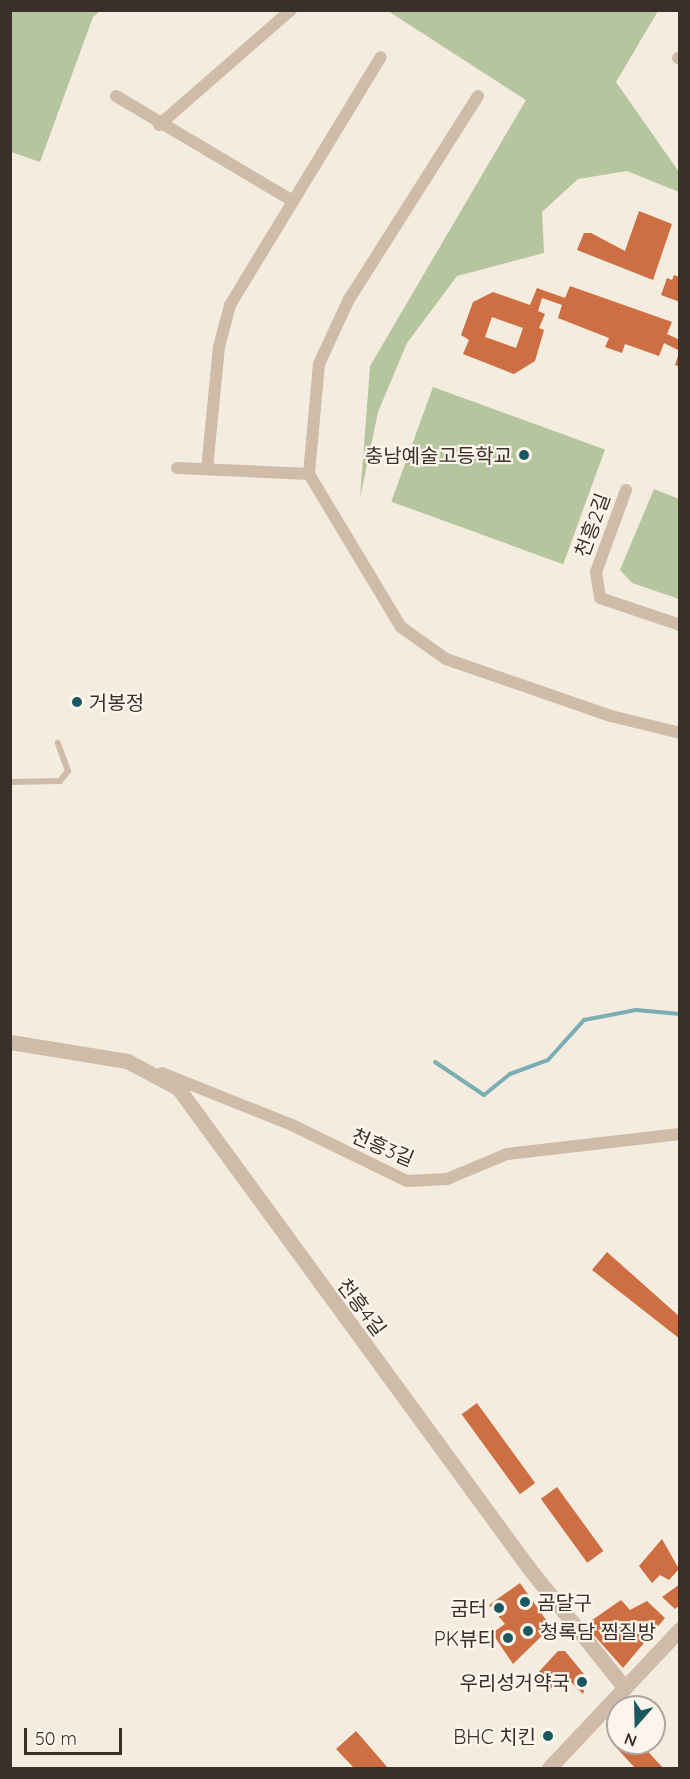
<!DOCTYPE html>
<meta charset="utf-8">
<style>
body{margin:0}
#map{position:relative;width:690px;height:1779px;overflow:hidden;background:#f4ecdf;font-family:Quicksand,"Noto Sans KR",sans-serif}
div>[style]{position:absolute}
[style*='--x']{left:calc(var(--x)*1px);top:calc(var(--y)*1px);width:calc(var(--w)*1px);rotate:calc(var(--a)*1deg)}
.green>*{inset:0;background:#b5c59d;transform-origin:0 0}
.stream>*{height:4px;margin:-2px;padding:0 2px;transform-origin:2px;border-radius:2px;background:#7baeb4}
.building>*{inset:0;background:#ce6e43;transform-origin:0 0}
.service>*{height:6px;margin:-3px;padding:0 3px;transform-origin:3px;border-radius:3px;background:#cebca9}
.minor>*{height:12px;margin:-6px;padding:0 6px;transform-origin:6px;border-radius:6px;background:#cebca9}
.tertiary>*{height:15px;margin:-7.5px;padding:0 7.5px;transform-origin:7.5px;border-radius:7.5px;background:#cebca9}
.dots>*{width:16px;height:16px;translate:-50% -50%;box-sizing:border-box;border:3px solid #fbf5ec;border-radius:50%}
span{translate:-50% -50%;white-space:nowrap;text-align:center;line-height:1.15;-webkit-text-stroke:4.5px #fbf5ec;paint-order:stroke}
.poi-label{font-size:20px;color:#3b3029}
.right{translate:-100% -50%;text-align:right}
.left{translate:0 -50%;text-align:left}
.street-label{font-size:20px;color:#3b3029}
.frame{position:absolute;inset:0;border:12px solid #3b3029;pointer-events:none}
.north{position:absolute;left:606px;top:1695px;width:60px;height:60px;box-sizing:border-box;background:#fbf5ec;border:2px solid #aea69e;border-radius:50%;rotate:200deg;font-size:16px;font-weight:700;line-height:24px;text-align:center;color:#3b3029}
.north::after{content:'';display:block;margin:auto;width:21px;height:27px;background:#1b5760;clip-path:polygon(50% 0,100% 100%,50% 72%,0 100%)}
.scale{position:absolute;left:24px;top:1728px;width:98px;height:27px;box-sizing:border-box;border:3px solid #3b3029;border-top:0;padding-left:8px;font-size:18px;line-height:21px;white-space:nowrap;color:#3b3029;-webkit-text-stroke:4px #fbf5ec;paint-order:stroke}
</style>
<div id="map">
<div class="green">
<i style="clip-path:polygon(11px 10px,100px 11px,93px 17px,40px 162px,11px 152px)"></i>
<i style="clip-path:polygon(388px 11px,658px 11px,616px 82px,679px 172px,679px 192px,627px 171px,578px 179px,542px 212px,544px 253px,457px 276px,407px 343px,378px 412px,360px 498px,370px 366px,526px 100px)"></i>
<i style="left:433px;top:387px;width:183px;height:122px;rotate:20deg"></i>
<i style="clip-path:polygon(654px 489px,679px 499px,679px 599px,632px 583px,620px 570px)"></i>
</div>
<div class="stream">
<i style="--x:435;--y:1062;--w:59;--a:34"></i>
<i style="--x:484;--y:1095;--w:33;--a:-39"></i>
<i style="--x:510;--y:1074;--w:40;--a:-20.2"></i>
<i style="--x:548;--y:1060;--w:54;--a:-48"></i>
<i style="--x:584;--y:1020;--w:53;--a:-10.9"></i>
<i style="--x:636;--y:1010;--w:44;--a:5.2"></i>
</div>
<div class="building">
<i style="clip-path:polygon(639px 211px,672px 224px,653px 280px,577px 250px,584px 233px,591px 233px,625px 251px)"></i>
<i style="clip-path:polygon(674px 275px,680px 277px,680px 302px,661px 295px,667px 278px,672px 280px)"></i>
<i style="clip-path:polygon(evenodd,570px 286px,672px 322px,667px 334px,680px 340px,680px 351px,664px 343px,659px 356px,625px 344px,622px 353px,605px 347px,609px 338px,558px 318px,562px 305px,542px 298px,538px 311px,545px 314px,539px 328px,544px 330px,535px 361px,514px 374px,463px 354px,469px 340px,461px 335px,473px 302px,493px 292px,530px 305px,537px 288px,565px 298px,570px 286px,492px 317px,523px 328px,516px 348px,485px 337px,492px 317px)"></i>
<i style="clip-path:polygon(679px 353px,680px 353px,680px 367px,675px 365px)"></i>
<i style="clip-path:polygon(607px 1252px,680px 1317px,680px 1339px,592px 1270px)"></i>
<i style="left:477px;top:1403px;width:99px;height:19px;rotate:54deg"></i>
<i style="left:557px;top:1487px;width:79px;height:20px;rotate:54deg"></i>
<i style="clip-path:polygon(662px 1539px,679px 1569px,669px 1580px,660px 1575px,652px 1583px,639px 1566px)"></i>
<i style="clip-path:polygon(520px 1583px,551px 1627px,513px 1664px,492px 1633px,505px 1624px,489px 1605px)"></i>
<i style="clip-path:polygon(680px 1584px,680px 1605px,675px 1609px,662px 1597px)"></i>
<i style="clip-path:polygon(621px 1600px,630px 1610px,647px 1601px,665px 1618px,623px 1668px,585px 1625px)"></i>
<i style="clip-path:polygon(558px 1651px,565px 1651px,588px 1679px,583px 1694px,562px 1673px,550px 1690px,535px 1676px)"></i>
<i style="clip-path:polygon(356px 1731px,388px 1768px,354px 1768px,336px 1749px)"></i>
<i style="clip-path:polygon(618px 1740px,640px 1743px,663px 1768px,635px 1768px,613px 1744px)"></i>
</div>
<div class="service">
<i style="--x:10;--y:782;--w:50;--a:-1.1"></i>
<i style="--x:60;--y:781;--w:13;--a:-51"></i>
<i style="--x:68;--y:771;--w:30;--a:-110"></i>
</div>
<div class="minor">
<i style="--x:678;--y:58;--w:2;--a:27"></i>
<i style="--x:116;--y:96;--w:206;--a:30.7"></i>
<i style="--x:478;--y:96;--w:241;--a:122.4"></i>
<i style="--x:349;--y:299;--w:72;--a:114.8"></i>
<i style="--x:319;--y:364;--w:110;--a:95.2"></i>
<i style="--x:309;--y:474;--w:179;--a:59"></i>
<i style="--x:401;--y:627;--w:55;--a:35.4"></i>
<i style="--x:446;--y:659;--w:175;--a:19.1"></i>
<i style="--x:611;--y:716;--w:71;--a:13.8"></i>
<i style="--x:159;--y:125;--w:175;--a:-41.1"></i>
<i style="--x:177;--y:468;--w:132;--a:2.6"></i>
<i style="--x:207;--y:469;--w:123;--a:-84.4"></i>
<i style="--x:219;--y:347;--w:43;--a:-75.3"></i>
<i style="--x:230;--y:305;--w:290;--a:-58.7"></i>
<i style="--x:626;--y:490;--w:87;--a:110.1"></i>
<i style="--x:596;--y:572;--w:26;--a:81"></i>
<i style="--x:600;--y:598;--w:84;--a:18.6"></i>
<i style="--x:162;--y:1073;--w:140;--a:21.8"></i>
<i style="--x:292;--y:1125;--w:128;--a:26"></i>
<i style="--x:407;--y:1181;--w:40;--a:-2.9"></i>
<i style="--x:447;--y:1179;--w:65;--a:-22.6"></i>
<i style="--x:507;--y:1154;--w:174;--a:-6.6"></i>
</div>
<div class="tertiary">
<i style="--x:10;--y:1042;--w:119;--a:9.2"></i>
<i style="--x:127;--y:1061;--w:58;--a:27.9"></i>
<i style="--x:178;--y:1088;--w:593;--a:53.84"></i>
<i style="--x:528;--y:1567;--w:155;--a:51.3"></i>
<i style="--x:549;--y:1768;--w:191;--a:-46.7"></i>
</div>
<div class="dots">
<i style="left:524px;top:455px;background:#1b5760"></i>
<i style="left:77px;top:702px;background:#1b5760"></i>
<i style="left:525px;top:1602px;background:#1b5760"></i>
<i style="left:499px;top:1608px;background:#1b5760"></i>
<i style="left:528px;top:1631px;background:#1b5760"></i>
<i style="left:508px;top:1638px;background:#1b5760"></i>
<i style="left:582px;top:1682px;background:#1b5760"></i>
<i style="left:548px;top:1736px;background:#1b5760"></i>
</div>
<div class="poi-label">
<span class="right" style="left:512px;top:455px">충남예술고등학교</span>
<span class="left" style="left:89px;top:702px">거봉정</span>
<span class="left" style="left:537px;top:1602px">곰달구</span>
<span class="right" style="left:487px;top:1608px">굼터</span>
<span class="left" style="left:540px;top:1631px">청록담 찜질방</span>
<span class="right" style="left:496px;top:1638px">PK뷰티</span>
<span class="right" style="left:570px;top:1682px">우리성거약국</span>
<span class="right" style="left:536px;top:1736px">BHC 치킨</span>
</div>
<div class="street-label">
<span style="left:592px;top:525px;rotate:-70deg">천흥2길</span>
<span style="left:383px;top:1147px;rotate:23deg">천흥3길</span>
<span style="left:362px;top:1307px;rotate:53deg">천흥4길</span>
</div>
<div class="frame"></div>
<div class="north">N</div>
<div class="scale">50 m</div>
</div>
